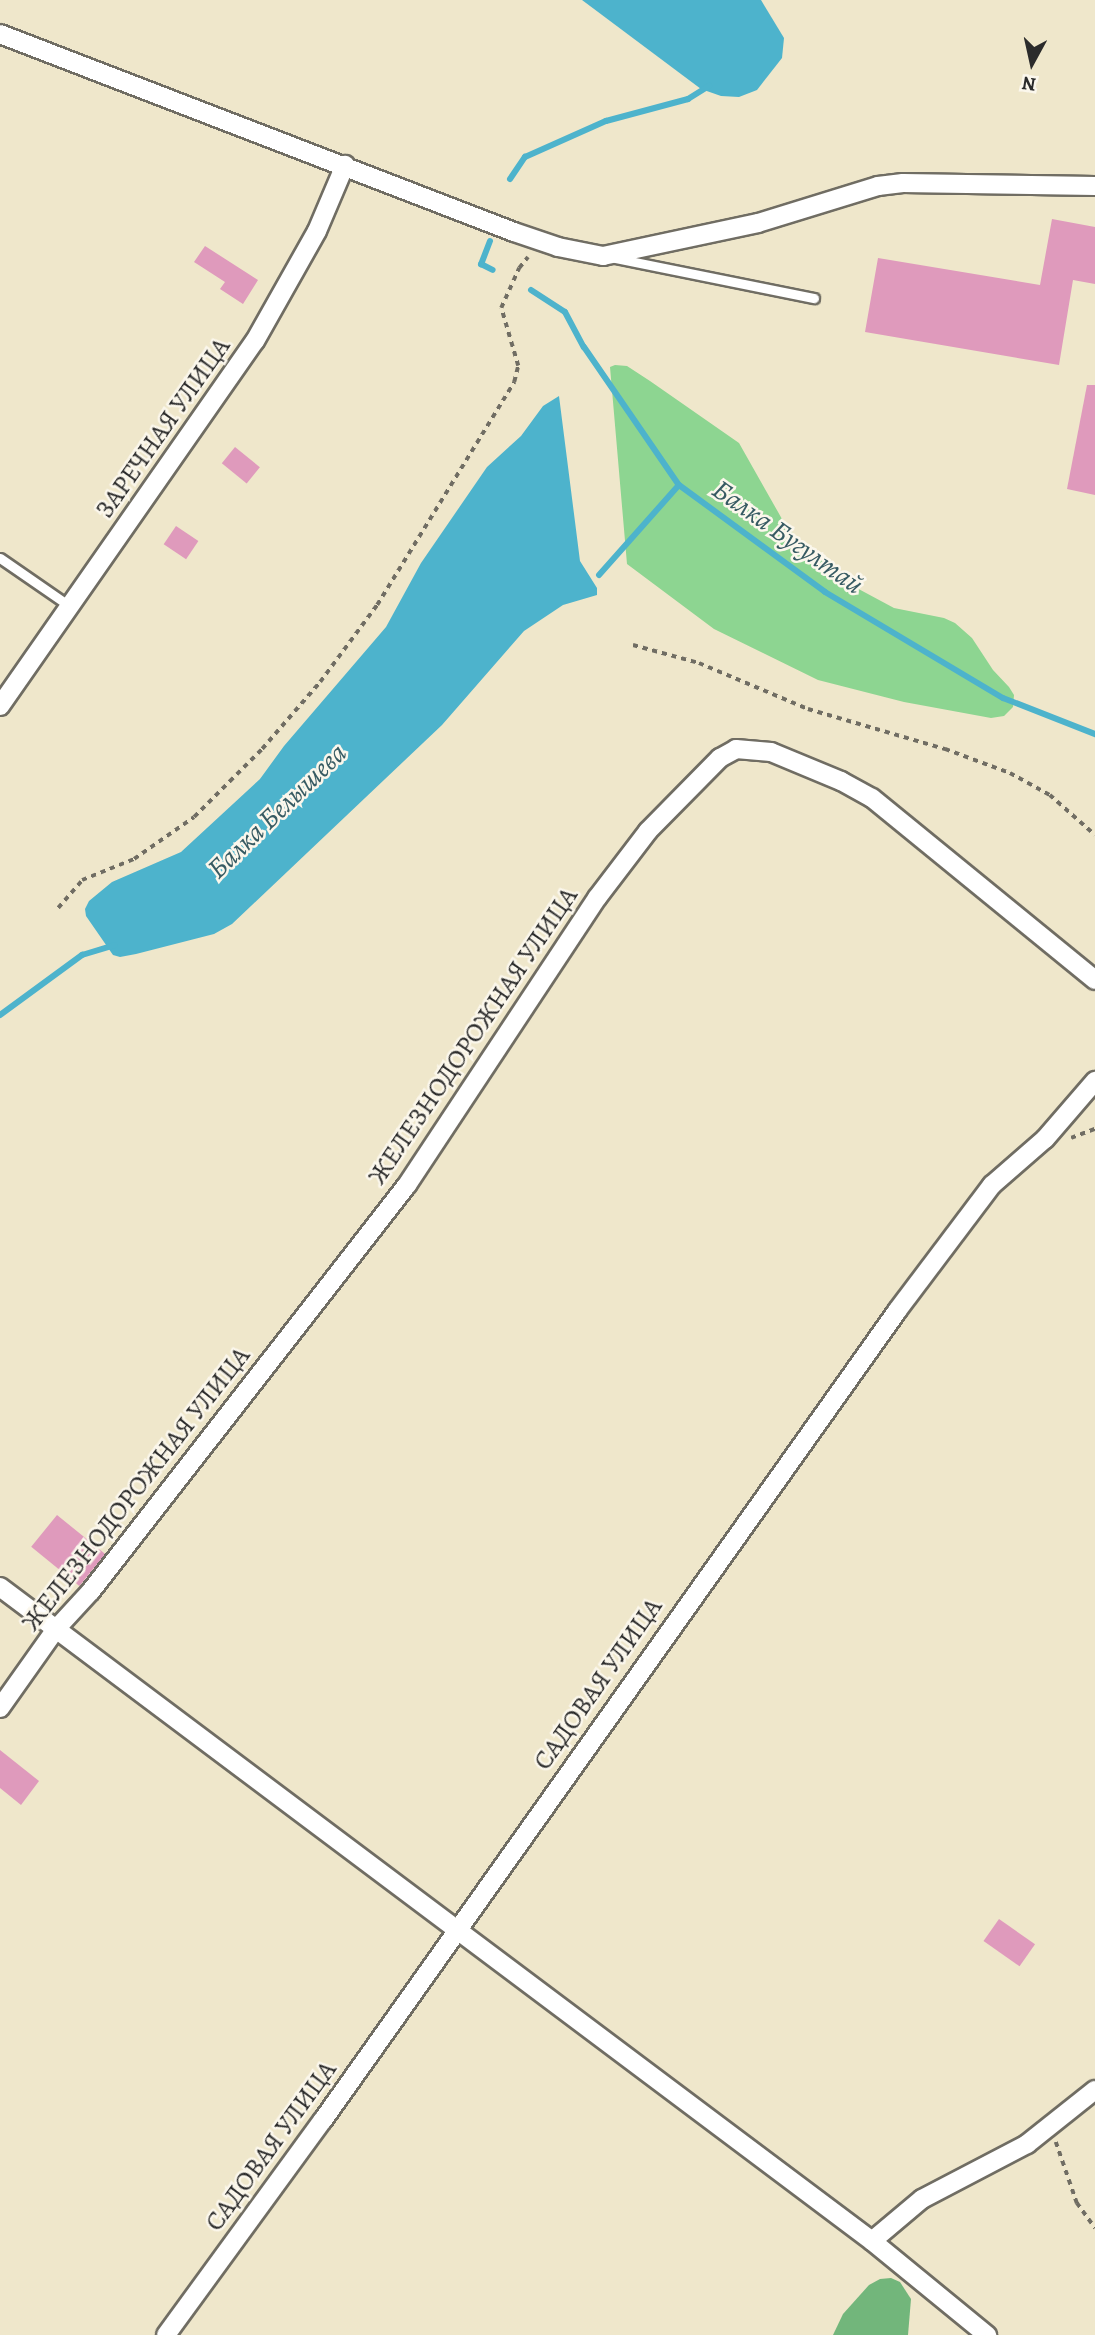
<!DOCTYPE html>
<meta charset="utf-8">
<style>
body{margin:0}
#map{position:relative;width:1095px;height:2335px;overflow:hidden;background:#efe7cb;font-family:Alegreya,serif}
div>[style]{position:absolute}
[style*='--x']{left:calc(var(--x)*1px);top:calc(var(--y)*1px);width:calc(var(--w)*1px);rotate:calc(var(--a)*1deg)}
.green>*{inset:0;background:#8dd591}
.forest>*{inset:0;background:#72b67b}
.water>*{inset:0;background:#4db3cc}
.stream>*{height:6px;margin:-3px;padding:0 3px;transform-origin:3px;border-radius:3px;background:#4db3cc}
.building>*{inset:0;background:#df9abc;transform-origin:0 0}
.path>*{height:3.5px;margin-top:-1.75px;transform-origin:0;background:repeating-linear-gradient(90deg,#706d63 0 5px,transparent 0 10px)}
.roads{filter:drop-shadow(2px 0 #706d63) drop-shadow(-2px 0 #706d63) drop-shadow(0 2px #706d63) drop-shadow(0 -2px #706d63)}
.lane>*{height:9px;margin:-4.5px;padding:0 4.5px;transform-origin:4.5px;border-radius:4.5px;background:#fff}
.street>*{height:18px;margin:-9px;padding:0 9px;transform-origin:9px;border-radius:9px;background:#fff}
span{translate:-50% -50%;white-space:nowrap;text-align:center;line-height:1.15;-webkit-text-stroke:5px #fbf7ec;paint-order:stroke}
.street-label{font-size:26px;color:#2b2b2b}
.water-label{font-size:28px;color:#375b63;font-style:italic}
.north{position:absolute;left:997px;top:28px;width:70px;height:70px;-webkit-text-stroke:5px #fbf7ec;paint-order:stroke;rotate:188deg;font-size:19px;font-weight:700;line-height:28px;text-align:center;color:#2b2b2b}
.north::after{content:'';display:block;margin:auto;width:24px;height:32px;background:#2b2b2b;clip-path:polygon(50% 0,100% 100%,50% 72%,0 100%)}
</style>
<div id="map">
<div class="green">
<i style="clip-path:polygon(615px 365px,627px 366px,650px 381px,739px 443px,782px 519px,797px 539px,853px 586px,894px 608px,944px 618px,955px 623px,972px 638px,993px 670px,1009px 687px,1014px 695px,1013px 707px,1004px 716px,991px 718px,904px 702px,818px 680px,714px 629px,627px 564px,610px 367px)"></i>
</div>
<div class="forest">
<i style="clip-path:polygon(891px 2278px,900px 2282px,911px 2299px,908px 2335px,833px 2335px,843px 2314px,869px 2285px,880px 2279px)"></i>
</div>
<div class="water">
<i style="clip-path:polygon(582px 0,761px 0,784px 38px,782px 58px,757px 90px,739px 97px,721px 96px,701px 89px)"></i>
<i style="clip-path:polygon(559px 396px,580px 561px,597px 588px,597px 595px,563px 605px,524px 631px,442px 725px,232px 924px,214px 934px,136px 954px,120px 957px,113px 955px,86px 916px,85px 909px,89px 901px,112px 882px,181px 852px,260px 779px,284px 746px,386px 627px,421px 563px,487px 467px,521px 436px,543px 406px)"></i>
</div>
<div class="stream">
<i style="--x:510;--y:179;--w:27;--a:-56"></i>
<i style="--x:525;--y:157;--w:89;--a:-24"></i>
<i style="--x:606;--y:121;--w:85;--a:-15"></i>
<i style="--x:688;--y:99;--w:25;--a:-32"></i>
<i style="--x:490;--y:241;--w:25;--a:111"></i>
<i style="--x:481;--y:264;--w:13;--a:27"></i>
<i style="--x:531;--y:290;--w:40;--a:32.9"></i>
<i style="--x:565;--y:312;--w:40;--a:62"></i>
<i style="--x:584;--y:347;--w:168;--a:55.5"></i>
<i style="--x:679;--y:485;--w:181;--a:36.2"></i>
<i style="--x:825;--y:592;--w:207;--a:30.8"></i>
<i style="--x:1003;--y:698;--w:99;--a:21.4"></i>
<i style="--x:599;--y:575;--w:120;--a:-48.4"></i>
<i style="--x:0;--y:1015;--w:102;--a:-36.2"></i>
<i style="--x:82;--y:955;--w:34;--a:-17"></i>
</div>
<div class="building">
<i style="clip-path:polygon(1052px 219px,1095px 227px,1095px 284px,1073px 280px,1059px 365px,865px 332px,878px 258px,1040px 285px)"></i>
<i style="clip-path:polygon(205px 246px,258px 280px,243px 304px,220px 289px,225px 282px,194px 262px)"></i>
<i style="clip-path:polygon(1087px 385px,1095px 385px,1095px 495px,1067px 489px)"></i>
<i style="left:235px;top:447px;width:32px;height:21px;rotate:39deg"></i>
<i style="left:176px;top:526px;width:27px;height:22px;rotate:34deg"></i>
<i style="left:57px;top:1515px;width:62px;height:41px;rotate:39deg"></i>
<i style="clip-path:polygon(0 1750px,39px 1781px,21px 1805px,0 1788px)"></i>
<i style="left:999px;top:1919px;width:44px;height:27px;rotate:35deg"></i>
</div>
<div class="path">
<i style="--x:633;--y:645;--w:68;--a:15.3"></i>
<i style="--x:699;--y:663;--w:118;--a:22.9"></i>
<i style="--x:808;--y:709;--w:143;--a:16.3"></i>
<i style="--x:945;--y:749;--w:69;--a:20.3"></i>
<i style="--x:1010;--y:773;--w:46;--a:28.8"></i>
<i style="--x:1050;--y:795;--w:60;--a:41.6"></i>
<i style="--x:58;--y:908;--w:37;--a:-49"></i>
<i style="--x:82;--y:880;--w:56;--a:-22"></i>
<i style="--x:134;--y:859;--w:73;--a:-35"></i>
<i style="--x:194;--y:817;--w:96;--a:-45"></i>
<i style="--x:262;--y:749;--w:89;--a:-49.1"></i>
<i style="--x:320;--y:682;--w:96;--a:-53.5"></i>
<i style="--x:377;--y:605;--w:262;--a:-58.4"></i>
<i style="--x:514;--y:382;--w:16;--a:-76"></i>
<i style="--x:518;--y:366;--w:60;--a:-106.3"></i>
<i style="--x:501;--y:308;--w:44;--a:-65.8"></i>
<i style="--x:519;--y:268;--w:14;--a:-51"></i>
<i style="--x:1071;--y:1138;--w:26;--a:-21"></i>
<i style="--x:1056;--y:2142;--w:65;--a:71"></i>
<i style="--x:1077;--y:2203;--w:31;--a:54"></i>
</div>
<div class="roads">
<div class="lane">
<i style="--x:615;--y:258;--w:203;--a:11.4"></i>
<i style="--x:0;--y:558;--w:86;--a:34.6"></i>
</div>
<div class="street">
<i style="--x:0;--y:34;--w:551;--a:21.07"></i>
<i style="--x:514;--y:232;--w:46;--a:18.8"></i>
<i style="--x:558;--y:247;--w:46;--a:11.3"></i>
<i style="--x:603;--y:256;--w:158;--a:-12"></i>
<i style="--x:758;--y:223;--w:126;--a:-17.1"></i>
<i style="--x:878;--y:186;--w:25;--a:-7"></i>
<i style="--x:903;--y:183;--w:192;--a:0.9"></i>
<i style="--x:0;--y:706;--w:445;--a:-55.1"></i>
<i style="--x:255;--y:341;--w:126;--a:-60.6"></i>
<i style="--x:317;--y:231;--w:72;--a:-67"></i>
<i style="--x:0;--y:1587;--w:1090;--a:36.87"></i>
<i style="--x:872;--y:2241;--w:149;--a:39.3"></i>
<i style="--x:0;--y:1708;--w:97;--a:-54.7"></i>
<i style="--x:56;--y:1629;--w:52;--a:-47.4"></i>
<i style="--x:91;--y:1591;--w:514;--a:-52.11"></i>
<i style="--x:407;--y:1185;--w:344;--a:-56.5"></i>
<i style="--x:597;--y:898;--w:84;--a:-52.7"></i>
<i style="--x:648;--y:831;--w:103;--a:-45.4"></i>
<i style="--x:720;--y:758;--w:18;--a:-29"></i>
<i style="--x:736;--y:749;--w:35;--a:5"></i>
<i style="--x:771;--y:752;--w:76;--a:22.5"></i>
<i style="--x:841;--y:781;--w:35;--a:29"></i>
<i style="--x:872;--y:798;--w:288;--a:39.2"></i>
<i style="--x:872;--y:2241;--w:65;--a:-40"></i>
<i style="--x:922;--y:2199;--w:119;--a:-27.6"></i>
<i style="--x:1027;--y:2144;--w:87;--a:-38.5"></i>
<i style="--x:166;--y:2335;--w:266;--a:-53.9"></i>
<i style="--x:323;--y:2120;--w:992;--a:-54.64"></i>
<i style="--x:897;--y:1311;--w:158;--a:-53"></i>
<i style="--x:992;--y:1185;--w:70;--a:-41"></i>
<i style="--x:1045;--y:1139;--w:77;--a:-49.2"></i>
</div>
</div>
<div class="street-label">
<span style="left:163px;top:428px;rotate:-55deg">ЗАРЕЧНАЯ УЛИЦА</span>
<span style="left:473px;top:1036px;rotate:-56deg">ЖЕЛЕЗНОДОРОЖНАЯ УЛИЦА</span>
<span style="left:136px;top:1489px;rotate:-52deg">ЖЕЛЕЗНОДОРОЖНАЯ УЛИЦА</span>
<span style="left:598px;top:1684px;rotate:-55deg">САДОВАЯ УЛИЦА</span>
<span style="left:271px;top:2146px;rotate:-54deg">САДОВАЯ УЛИЦА</span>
</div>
<div class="water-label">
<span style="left:788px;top:537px;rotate:35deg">Балка Бугултай</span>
<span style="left:277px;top:811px;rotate:-44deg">Балка Белышева</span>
</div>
<div class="north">N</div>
</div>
